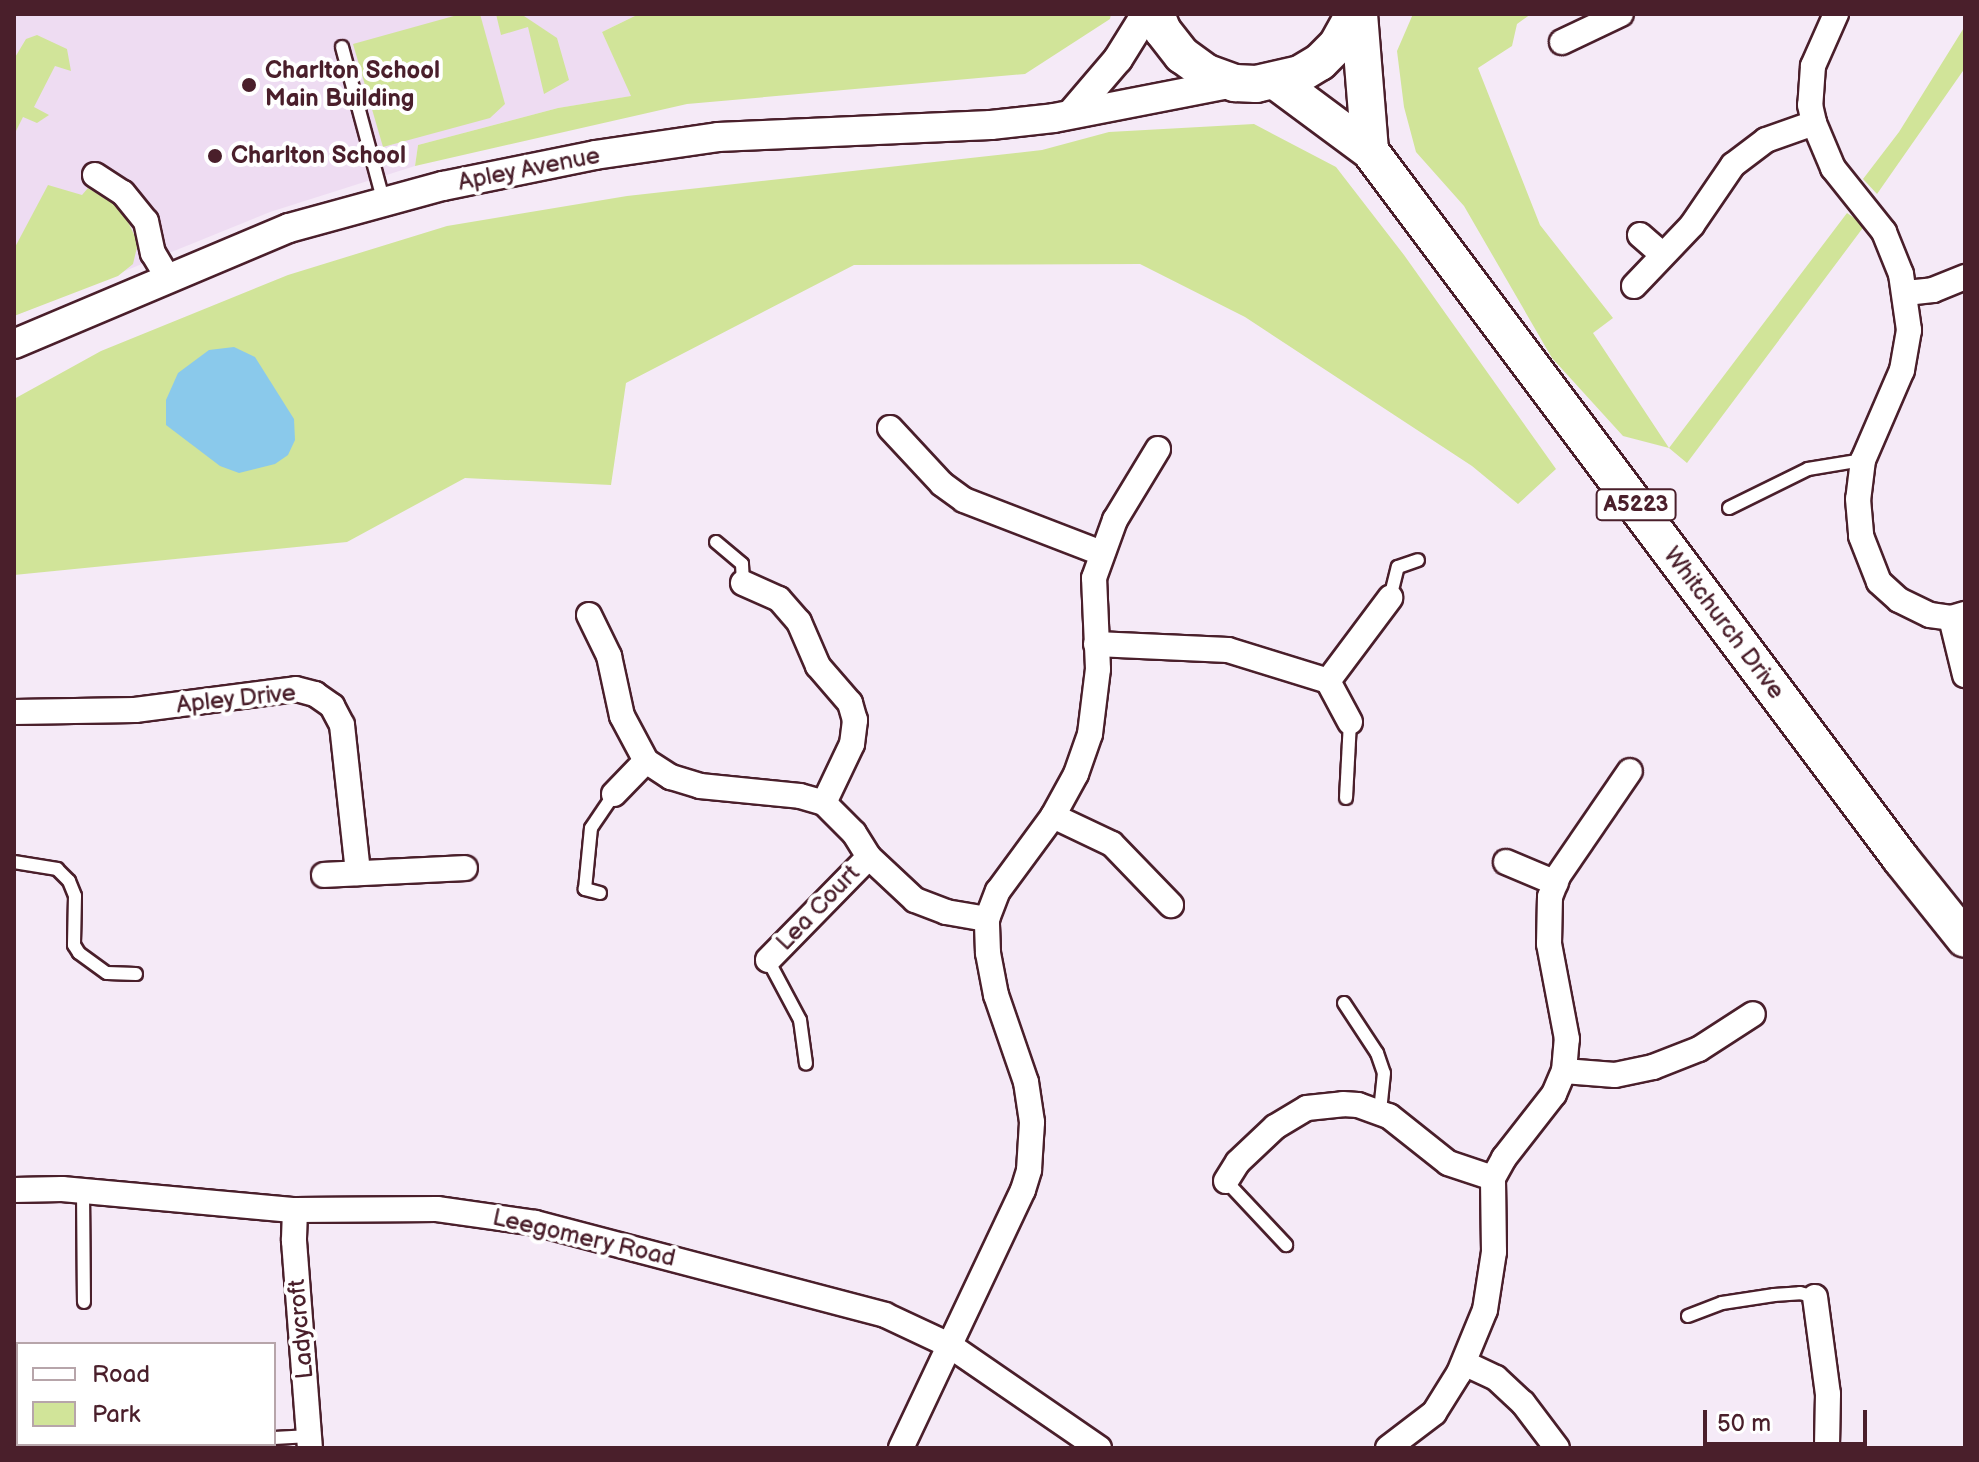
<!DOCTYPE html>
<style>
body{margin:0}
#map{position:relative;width:1979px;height:1462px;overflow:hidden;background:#f5eaf7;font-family:"Balsamiq Sans",sans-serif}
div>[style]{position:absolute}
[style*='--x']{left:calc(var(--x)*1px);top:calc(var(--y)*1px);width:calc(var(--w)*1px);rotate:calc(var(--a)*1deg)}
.built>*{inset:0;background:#eedcf2}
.green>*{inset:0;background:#d1e499}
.water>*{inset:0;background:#8ac9eb}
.roads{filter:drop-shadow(2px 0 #4a1f2b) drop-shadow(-2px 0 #4a1f2b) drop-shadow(0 2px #4a1f2b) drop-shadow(0 -2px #4a1f2b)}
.service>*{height:12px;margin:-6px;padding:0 6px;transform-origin:6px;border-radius:6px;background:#fff}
.minor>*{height:24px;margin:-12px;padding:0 12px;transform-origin:12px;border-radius:12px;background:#fff}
.tertiary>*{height:28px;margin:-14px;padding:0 14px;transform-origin:14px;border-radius:14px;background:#fff}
.primary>*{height:36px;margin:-18px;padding:0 18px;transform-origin:18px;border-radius:18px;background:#fff}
.dots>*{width:22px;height:22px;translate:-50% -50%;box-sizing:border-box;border:4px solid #fff;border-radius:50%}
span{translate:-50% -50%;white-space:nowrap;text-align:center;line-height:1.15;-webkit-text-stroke:8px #fff;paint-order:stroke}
.shield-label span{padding:2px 6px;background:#fff;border:2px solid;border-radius:6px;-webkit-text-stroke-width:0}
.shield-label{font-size:22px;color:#4a1f2b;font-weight:700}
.poi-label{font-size:24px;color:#4a1f2b;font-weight:700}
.left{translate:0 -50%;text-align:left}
.street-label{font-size:24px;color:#4a1f2b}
.frame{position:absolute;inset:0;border:16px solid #4a1f2b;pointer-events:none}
.legend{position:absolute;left:16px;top:1342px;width:260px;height:104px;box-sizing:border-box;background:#fff;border:2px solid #b7a5aa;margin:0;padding:10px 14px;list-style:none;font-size:24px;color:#4a1f2b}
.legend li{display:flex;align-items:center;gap:16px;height:40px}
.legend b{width:40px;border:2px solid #b7a5aa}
.scale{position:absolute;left:1703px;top:1410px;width:164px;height:36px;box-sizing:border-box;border:4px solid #4a1f2b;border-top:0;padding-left:10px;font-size:24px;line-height:28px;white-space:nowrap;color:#4a1f2b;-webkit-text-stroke:6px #fff;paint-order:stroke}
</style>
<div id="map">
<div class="built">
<i style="clip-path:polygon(14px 14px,639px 14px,602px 32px,632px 96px,558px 108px,418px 145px,415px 166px,270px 212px,14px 316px)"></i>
</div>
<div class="green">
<i style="clip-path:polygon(461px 14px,480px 14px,505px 104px,490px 118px,383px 147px,353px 44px)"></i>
<i style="clip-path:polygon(496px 14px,521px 14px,557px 38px,569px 80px,544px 94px,528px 27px,501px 35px)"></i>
<i style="clip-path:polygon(639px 14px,1111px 14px,1110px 19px,1025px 74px,687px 104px,415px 166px,418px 145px,558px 108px,631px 96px,602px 32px)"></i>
<i style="clip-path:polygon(1413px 14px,1531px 14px,1517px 24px,1512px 46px,1478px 68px,1540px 225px,1613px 318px,1593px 333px,1669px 448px,1847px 213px,1865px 225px,1687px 463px,1669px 448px,1623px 436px,1552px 358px,1464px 206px,1416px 152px,1404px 107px,1397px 51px)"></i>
<i style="clip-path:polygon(1965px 26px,1965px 68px,1877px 194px,1863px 179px,1899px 132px)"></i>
<i style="clip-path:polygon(37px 35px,67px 49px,71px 71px,55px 66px,34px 107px,49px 115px,37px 123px,23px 117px,14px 135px,14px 59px,26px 39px)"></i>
<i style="clip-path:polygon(1254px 124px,1336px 167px,1404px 255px,1556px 469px,1518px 504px,1472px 466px,1245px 317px,1140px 264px,854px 265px,626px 383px,611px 485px,465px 478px,347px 542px,14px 575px,14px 399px,101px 351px,288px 275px,447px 226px,627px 196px,1042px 150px,1109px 132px)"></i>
<i style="clip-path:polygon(48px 185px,82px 195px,88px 188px,122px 209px,138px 243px,133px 264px,118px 276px,14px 316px,14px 249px)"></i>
</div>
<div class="water">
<i style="clip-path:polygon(234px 347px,255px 357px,294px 419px,295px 440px,288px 455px,275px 464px,239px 473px,220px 466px,166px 425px,166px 400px,178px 373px,209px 350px)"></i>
</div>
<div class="roads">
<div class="service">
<i style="--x:342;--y:47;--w:162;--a:74.9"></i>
<i style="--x:1729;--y:508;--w:88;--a:-26.3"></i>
<i style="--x:1808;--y:469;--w:56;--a:-9.3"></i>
<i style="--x:716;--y:542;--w:34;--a:40"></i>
<i style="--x:742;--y:564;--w:19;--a:87"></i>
<i style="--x:1390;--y:598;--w:32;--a:-76"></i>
<i style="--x:1398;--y:567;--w:21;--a:-19"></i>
<i style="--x:1346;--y:798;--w:76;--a:-87"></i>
<i style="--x:14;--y:862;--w:44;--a:9.2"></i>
<i style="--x:57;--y:869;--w:17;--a:45"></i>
<i style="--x:69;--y:881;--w:16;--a:68"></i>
<i style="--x:75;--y:896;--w:49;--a:91.2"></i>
<i style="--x:74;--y:945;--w:9;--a:58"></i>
<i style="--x:79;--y:953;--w:34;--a:36"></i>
<i style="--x:107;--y:973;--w:29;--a:2"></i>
<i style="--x:600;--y:893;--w:16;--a:-165"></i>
<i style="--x:585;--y:889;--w:61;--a:-84.4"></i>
<i style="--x:591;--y:828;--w:41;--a:-55.9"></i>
<i style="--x:768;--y:960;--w:68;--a:61.9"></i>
<i style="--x:800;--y:1020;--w:44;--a:82.2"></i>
<i style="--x:1344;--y:1003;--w:60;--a:56.6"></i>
<i style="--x:1377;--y:1053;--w:21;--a:71"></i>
<i style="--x:1384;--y:1073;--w:39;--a:96"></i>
<i style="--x:1226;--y:1181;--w:88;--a:46.8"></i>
<i style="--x:83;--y:1191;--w:111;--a:89.5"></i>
<i style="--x:1688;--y:1316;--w:36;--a:-21"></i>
<i style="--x:1722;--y:1303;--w:53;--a:-8.7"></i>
<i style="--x:1774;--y:1295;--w:26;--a:-4"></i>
<i style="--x:1800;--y:1293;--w:16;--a:15"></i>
<i style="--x:274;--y:1438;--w:36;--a:-3"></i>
<i style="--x:154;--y:1448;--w:18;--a:-13"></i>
</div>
<div class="minor">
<i style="--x:1836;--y:14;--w:57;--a:113.9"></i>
<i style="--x:1813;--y:66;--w:39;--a:94"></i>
<i style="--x:1810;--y:105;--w:18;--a:77"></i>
<i style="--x:1814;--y:123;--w:49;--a:67.1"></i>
<i style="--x:1833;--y:168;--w:82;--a:51.4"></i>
<i style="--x:1884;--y:232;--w:45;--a:68"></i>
<i style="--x:1901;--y:274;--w:57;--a:81.9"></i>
<i style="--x:1909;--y:330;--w:41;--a:99.9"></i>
<i style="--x:1902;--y:370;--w:98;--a:113.4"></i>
<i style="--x:1863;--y:460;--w:39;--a:97"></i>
<i style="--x:1858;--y:499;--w:37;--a:85"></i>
<i style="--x:1861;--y:536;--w:49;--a:68.6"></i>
<i style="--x:1879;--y:582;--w:27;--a:42"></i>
<i style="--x:1899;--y:600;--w:34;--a:26"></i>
<i style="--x:1930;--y:615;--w:21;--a:8"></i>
<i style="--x:1951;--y:618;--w:15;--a:-16"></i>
<i style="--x:1562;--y:42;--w:65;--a:-25.4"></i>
<i style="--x:95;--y:175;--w:33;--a:33"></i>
<i style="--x:123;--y:193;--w:36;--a:51"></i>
<i style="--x:146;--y:221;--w:33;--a:78"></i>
<i style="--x:153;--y:253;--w:29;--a:59"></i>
<i style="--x:1640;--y:235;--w:30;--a:41"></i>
<i style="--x:1634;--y:286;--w:84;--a:-46.4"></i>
<i style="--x:1692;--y:225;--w:73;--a:-55.7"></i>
<i style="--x:1733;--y:165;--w:41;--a:-37.1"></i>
<i style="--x:1766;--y:140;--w:51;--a:-19.5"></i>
<i style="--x:1906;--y:293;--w:27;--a:-6"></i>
<i style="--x:1933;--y:290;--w:35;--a:-22"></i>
<i style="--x:890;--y:428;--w:76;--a:47.1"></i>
<i style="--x:942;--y:484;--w:27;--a:36"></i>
<i style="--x:964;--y:500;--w:147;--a:21.1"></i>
<i style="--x:743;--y:583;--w:39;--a:24"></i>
<i style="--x:779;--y:599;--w:30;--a:49"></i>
<i style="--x:799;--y:622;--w:48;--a:66.6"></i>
<i style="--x:818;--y:666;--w:49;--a:49.1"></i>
<i style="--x:850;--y:703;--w:18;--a:74"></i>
<i style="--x:855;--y:720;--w:24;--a:97"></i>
<i style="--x:852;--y:744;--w:65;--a:115.4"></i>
<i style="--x:589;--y:615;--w:46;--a:64"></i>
<i style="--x:609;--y:656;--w:61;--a:77.8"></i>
<i style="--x:622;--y:716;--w:51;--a:61.9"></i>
<i style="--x:646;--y:761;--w:30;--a:33"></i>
<i style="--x:671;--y:777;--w:30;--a:17"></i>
<i style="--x:700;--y:786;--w:100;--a:5.7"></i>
<i style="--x:800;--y:796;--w:25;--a:16"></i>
<i style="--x:824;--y:803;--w:42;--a:45"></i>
<i style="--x:854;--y:833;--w:28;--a:58"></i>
<i style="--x:869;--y:857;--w:63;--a:43.1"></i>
<i style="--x:915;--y:900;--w:33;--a:21"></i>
<i style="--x:946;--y:912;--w:42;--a:9.7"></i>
<i style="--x:1951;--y:618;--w:59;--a:76.2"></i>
<i style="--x:1096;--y:644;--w:132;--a:2.6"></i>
<i style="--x:1228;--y:650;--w:105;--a:17.2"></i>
<i style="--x:14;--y:712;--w:121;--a:-0.9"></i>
<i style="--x:135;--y:710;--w:162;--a:-7.4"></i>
<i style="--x:296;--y:689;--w:20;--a:15"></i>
<i style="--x:315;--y:694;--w:21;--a:35"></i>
<i style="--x:332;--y:706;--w:21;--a:62"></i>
<i style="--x:342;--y:725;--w:149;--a:83.8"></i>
<i style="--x:1350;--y:722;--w:47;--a:-118.2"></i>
<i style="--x:1328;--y:681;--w:104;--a:-53.2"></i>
<i style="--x:614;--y:794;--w:46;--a:-45.9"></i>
<i style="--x:1053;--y:816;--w:65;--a:25.4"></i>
<i style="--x:1112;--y:844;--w:85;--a:46"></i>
<i style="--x:1506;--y:862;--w:54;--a:22.8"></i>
<i style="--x:324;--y:875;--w:141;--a:-2.8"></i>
<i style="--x:768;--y:960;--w:144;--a:-45.6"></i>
<i style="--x:1564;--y:1071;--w:51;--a:4.5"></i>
<i style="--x:1615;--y:1075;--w:39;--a:-12"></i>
<i style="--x:1653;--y:1067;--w:49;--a:-21.4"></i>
<i style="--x:1699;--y:1049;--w:64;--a:-32.9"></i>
<i style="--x:1226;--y:1181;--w:22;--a:-58"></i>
<i style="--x:1238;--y:1162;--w:51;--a:-43.4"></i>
<i style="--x:1275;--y:1127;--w:37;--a:-31"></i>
<i style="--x:1307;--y:1108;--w:36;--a:-6"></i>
<i style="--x:1343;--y:1104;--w:15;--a:4"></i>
<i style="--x:1358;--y:1105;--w:33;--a:20"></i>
<i style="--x:1389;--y:1116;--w:75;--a:38.5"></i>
<i style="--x:1448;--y:1163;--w:47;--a:18.4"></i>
<i style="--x:14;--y:1190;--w:48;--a:-1.2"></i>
<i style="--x:62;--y:1189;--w:234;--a:5.2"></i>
<i style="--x:295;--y:1210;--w:142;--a:-0.4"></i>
<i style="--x:437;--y:1209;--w:99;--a:8.1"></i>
<i style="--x:535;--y:1223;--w:362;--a:14.7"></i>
<i style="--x:885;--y:1315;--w:71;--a:25.1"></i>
<i style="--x:949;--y:1345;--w:182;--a:34.5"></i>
<i style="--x:295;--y:1210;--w:31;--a:92"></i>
<i style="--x:294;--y:1241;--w:208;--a:85.6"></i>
<i style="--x:1815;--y:1297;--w:98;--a:82.4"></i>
<i style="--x:1828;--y:1394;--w:54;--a:91.1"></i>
<i style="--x:1464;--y:1363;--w:35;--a:25"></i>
<i style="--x:1496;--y:1378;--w:37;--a:43"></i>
<i style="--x:1523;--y:1403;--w:56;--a:52.9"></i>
<i style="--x:901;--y:1448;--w:285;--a:-64.7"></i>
<i style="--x:1023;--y:1190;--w:21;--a:-73"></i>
<i style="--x:1029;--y:1170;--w:48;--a:-86.4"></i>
<i style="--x:1032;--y:1122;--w:40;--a:-98.5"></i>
<i style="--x:1026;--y:1082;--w:92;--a:-109"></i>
<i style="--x:996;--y:995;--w:43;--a:-100.8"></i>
<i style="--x:988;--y:953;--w:34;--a:-92"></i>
<i style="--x:987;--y:919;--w:30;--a:-69"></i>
<i style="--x:998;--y:891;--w:93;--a:-53.7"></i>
<i style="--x:1053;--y:816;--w:48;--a:-61.3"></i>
<i style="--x:1076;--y:774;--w:42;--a:-70.7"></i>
<i style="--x:1090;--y:734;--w:65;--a:-83"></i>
<i style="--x:1098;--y:669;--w:91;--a:-92.5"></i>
<i style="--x:1094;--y:578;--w:62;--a:-70.1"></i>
<i style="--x:1115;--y:520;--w:83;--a:-58.8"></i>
<i style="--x:1388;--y:1448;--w:58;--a:-37.3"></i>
<i style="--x:1434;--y:1413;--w:47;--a:-58"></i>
<i style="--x:1459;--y:1373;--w:68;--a:-67.6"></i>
<i style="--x:1485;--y:1310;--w:59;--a:-81.2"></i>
<i style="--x:1494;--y:1252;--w:74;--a:-90.8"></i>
<i style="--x:1493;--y:1178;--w:23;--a:-61"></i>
<i style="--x:1504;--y:1158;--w:81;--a:-52"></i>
<i style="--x:1554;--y:1094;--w:25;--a:-67"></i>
<i style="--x:1564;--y:1071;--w:32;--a:-85"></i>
<i style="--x:1567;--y:1039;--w:97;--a:-100.7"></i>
<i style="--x:1549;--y:944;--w:47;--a:-88.8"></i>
<i style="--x:1550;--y:897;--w:22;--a:-69"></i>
<i style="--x:1558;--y:876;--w:127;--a:-55.6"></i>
</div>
<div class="tertiary">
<i style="--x:1071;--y:114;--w:72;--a:-49.5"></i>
<i style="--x:1118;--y:59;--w:53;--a:-58.1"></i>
<i style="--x:14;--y:344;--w:298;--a:-22.9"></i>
<i style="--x:289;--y:228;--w:160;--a:-15.3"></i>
<i style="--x:443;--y:186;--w:155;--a:-11.5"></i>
<i style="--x:595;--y:155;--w:124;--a:-8.3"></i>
<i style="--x:718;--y:137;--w:273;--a:-2.5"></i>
<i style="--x:991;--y:125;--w:63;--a:-6.3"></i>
<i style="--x:1054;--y:118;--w:183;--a:-11"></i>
</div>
<div class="primary">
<i style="--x:1156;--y:14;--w:18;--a:68"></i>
<i style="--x:1163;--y:31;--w:31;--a:52"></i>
<i style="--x:1182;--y:55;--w:31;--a:36"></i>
<i style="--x:1207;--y:73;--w:30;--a:20"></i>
<i style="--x:1235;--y:83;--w:21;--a:3"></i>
<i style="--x:1256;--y:84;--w:45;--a:-12.8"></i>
<i style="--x:1300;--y:74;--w:23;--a:-31"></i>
<i style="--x:1320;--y:62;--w:24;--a:-45"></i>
<i style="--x:1337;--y:45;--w:35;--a:-61"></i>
<i style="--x:1359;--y:14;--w:137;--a:85.4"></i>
<i style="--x:1277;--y:82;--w:116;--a:36.6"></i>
<i style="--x:1370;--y:151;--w:885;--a:53.13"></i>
<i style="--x:1901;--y:859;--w:102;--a:51.3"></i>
</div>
</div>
<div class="dots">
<i style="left:249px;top:85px;background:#4a1f2b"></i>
<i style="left:215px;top:156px;background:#4a1f2b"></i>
</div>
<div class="shield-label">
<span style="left:1636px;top:505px">A5223</span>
</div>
<div class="poi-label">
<span class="left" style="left:265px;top:85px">Charlton School<br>Main Building</span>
<span class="left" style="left:231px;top:156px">Charlton School</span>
</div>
<div class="street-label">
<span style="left:529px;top:169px;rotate:-11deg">Apley Avenue</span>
<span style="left:1724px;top:623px;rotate:53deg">Whitchurch Drive</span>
<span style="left:236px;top:699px;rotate:-6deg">Apley Drive</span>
<span style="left:818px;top:908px;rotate:-46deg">Lea Court</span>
<span style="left:584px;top:1238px;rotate:13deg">Leegomery Road</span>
<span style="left:301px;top:1329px;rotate:-95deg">Ladycroft</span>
</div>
<div class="frame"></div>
<ul class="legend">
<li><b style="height:10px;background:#fff"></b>Road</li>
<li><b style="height:22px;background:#d1e499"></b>Park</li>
</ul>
<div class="scale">50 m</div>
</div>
